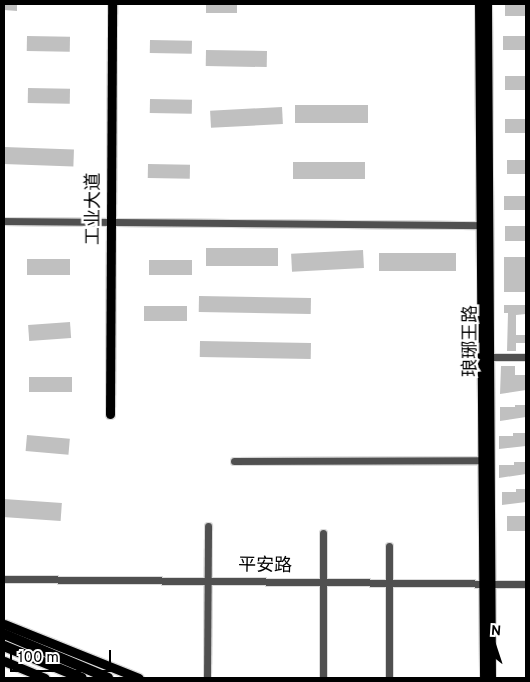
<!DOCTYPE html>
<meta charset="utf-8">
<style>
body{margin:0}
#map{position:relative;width:530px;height:682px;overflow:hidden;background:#fff;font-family:Overpass,"Noto Sans SC",sans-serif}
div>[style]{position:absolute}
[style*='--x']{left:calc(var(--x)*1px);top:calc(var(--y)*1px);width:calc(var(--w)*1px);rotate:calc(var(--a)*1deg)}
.building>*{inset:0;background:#c0c0c0;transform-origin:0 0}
.roads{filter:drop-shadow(1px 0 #dbdbdb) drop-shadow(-1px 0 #dbdbdb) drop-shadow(0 1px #dbdbdb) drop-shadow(0 -1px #dbdbdb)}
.minor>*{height:7px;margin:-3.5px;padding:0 3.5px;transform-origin:3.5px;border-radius:3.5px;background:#505050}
.major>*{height:9px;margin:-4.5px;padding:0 4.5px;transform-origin:4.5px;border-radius:4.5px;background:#000}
.highway>*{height:10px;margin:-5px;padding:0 5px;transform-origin:5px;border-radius:5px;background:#000}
span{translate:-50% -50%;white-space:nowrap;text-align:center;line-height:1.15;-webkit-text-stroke:5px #fff;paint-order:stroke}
.street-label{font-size:18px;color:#000}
.frame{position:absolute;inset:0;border:5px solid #000;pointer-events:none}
.north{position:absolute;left:470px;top:622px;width:50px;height:50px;-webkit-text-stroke:4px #fff;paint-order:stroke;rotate:4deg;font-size:14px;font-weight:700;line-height:20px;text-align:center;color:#000}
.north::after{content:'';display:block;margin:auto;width:18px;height:22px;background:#000;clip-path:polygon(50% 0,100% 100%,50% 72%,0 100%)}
.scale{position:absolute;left:10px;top:650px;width:101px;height:22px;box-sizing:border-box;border:2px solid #000;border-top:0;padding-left:6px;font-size:15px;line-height:18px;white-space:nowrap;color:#000;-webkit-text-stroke:4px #fff;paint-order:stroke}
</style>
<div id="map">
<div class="building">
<i style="clip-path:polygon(4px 4px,17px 4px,17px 11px,4px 10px)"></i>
<i style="left:206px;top:4px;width:31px;height:9px"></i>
<i style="left:505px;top:4px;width:21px;height:12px"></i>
<i style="left:27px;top:36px;width:43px;height:15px;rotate:1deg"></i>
<i style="left:503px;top:36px;width:23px;height:14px"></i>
<i style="left:150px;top:40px;width:42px;height:13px;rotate:1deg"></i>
<i style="left:206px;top:50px;width:61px;height:16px;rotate:1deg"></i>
<i style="left:505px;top:76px;width:21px;height:14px"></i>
<i style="left:28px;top:88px;width:42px;height:15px;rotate:1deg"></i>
<i style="left:150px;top:99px;width:42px;height:14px;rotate:1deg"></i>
<i style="left:368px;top:105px;width:18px;height:73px;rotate:90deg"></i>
<i style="left:282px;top:107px;width:17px;height:72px;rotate:87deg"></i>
<i style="left:505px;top:119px;width:21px;height:14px"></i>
<i style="left:4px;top:147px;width:70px;height:17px;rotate:2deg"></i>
<i style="left:507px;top:160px;width:19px;height:14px"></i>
<i style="left:365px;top:162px;width:17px;height:72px;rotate:90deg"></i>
<i style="left:148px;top:164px;width:42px;height:14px;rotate:1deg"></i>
<i style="left:504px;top:196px;width:22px;height:14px"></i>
<i style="left:505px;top:226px;width:21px;height:15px"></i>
<i style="left:278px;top:248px;width:18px;height:72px;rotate:90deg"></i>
<i style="left:363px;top:250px;width:18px;height:72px;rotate:87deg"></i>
<i style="left:379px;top:253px;width:77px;height:18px"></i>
<i style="left:504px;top:257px;width:22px;height:35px"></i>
<i style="left:70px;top:259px;width:16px;height:43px;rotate:90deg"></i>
<i style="left:149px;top:260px;width:43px;height:15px"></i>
<i style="left:199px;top:296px;width:112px;height:16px;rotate:1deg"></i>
<i style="clip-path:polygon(504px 305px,526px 305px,526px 314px,516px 315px,516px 335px,526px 335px,526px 343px,516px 343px,516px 351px,507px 351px,508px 313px,504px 313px)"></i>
<i style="left:187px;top:306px;width:15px;height:43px;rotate:90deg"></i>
<i style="left:70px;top:322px;width:16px;height:42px;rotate:86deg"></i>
<i style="left:200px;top:341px;width:111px;height:16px;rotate:1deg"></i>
<i style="clip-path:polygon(501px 366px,515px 366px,515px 375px,526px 375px,526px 390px,500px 394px)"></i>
<i style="left:29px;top:377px;width:43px;height:15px"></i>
<i style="clip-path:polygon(515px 405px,526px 405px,526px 417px,500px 421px,500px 407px,515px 407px)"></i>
<i style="clip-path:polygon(513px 433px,526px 433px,526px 446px,499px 449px,499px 436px,513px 436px)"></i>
<i style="left:27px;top:435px;width:43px;height:16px;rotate:5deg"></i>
<i style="clip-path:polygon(514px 462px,526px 462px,526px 474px,499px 478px,499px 465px,514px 465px)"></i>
<i style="clip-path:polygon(516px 489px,526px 489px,526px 502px,502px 505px,502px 492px,516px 492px)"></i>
<i style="left:4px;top:499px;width:58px;height:18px;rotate:4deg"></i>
<i style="left:507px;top:516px;width:19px;height:15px"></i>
</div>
<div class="roads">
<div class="minor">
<i style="--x:4;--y:221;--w:482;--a:0.5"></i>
<i style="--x:486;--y:357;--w:40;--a:0"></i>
<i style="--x:234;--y:461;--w:247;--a:-0.2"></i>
<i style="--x:4;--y:579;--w:522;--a:0.55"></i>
<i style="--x:207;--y:678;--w:152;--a:-89.6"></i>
<i style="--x:323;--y:678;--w:145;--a:-90"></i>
<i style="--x:389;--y:678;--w:132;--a:-90"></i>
</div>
<div class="major">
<i style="--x:479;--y:4;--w:674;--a:89.57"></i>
<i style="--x:487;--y:4;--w:674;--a:89.66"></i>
<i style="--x:110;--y:414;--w:410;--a:-89.7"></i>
<i style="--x:4;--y:624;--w:145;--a:21.8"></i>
<i style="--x:4;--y:661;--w:44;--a:22.5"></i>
</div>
<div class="highway">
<i style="--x:4;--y:634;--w:113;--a:22.9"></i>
<i style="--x:4;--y:646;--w:84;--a:22.3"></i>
</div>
</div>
<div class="street-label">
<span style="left:95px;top:209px;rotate:-90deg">工业大道</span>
<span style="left:472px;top:341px;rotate:-90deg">琅琊王路</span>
<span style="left:265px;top:567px;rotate:1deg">平安路</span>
</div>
<div class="frame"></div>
<div class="north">N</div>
<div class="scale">100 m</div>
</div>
